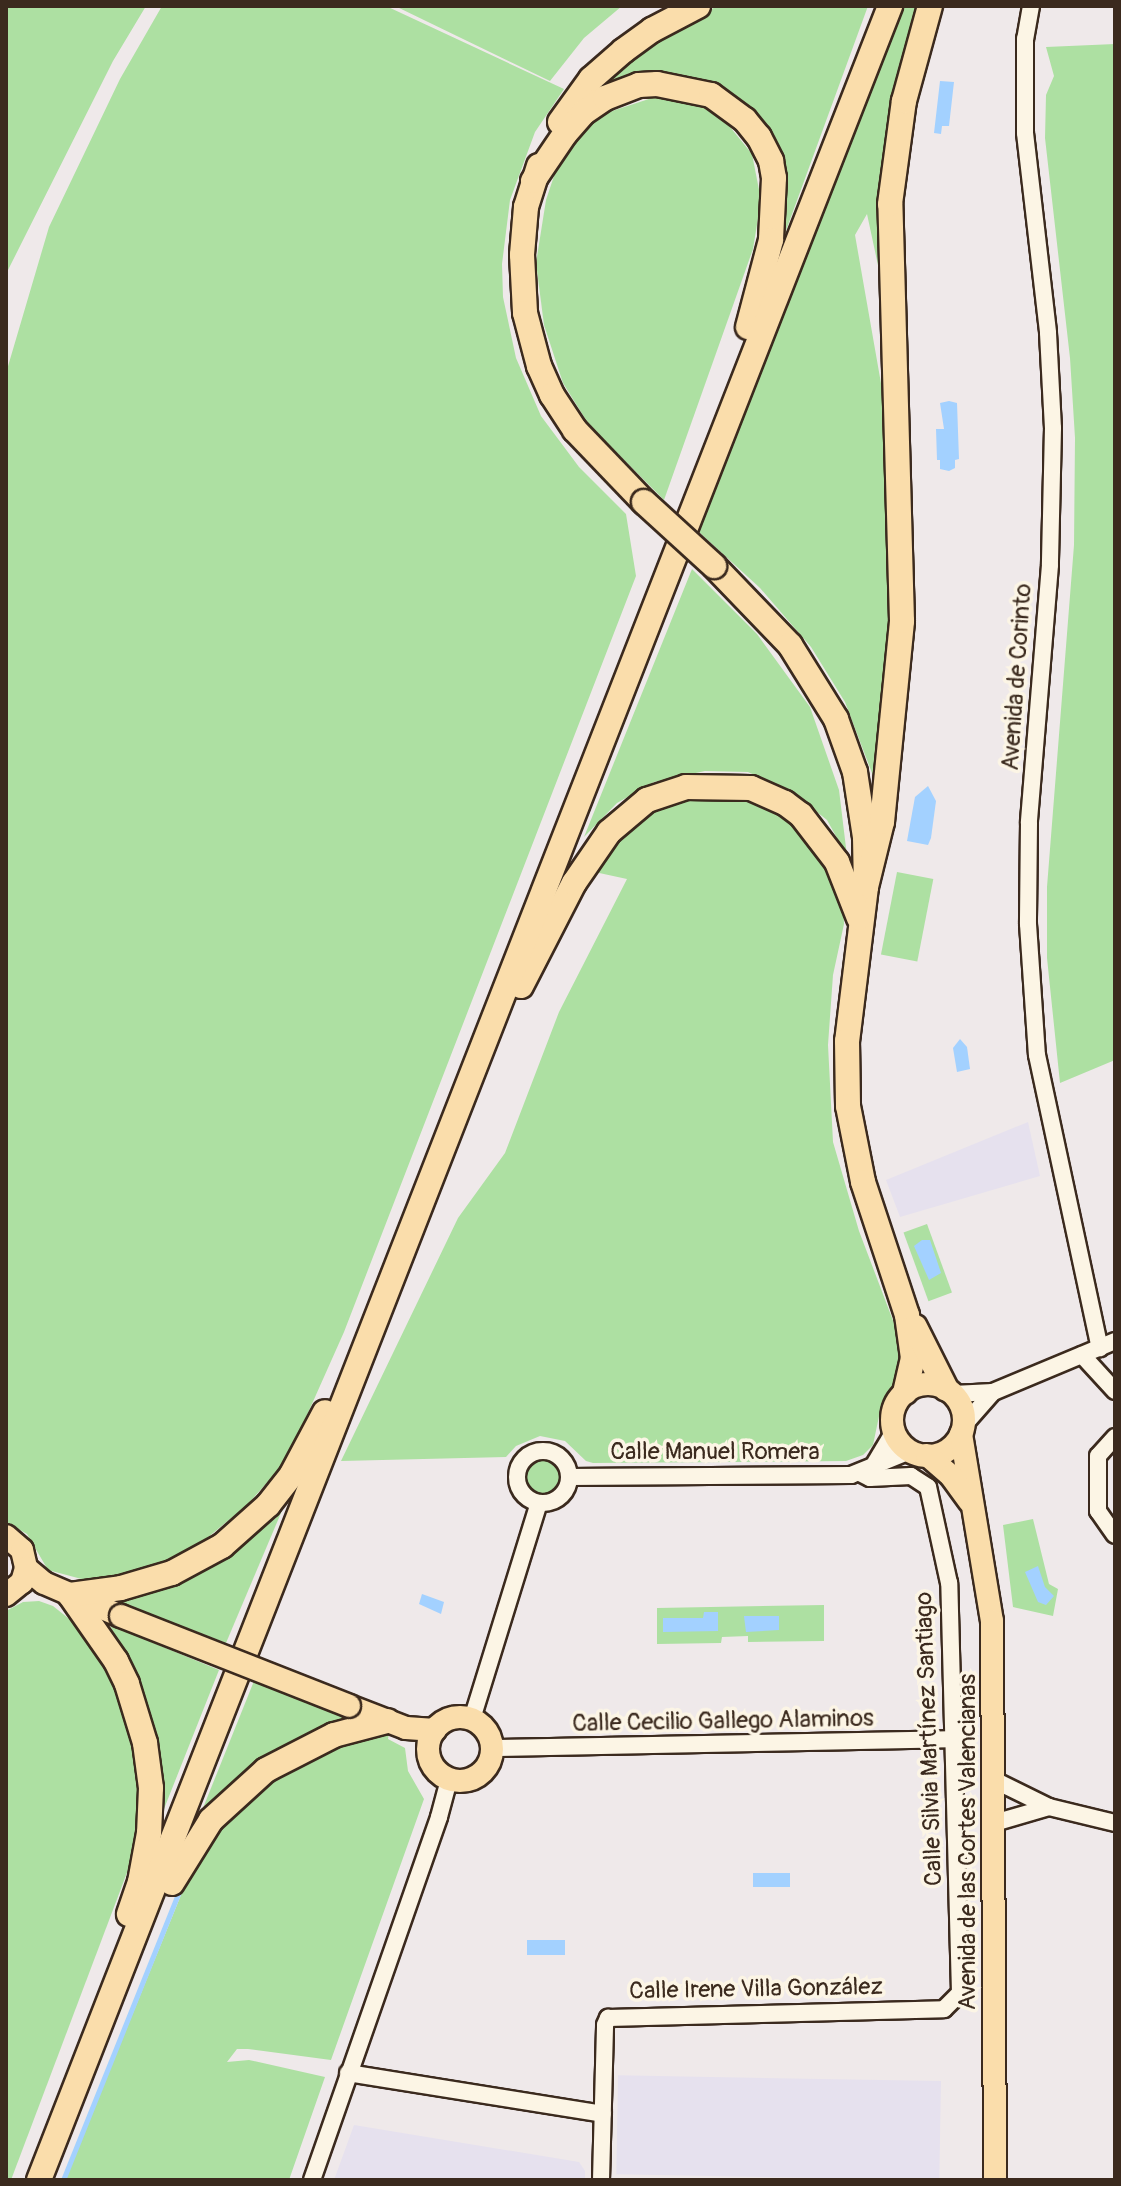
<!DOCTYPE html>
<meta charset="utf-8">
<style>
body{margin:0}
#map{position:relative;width:1121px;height:2186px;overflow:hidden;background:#efe9ea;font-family:Pangolin,sans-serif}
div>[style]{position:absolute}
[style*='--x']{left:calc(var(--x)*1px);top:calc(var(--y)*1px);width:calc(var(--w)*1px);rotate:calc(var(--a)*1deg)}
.built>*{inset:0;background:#e6e1ee;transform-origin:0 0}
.green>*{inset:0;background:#ade0a2;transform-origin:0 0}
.round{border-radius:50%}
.water>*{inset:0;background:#a3d1ff;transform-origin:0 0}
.stream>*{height:5px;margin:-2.5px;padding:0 2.5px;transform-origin:2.5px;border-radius:2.5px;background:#a3d1ff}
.roads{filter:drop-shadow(2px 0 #3b2a1e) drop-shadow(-2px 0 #3b2a1e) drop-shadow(0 2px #3b2a1e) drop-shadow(0 -2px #3b2a1e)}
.minor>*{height:16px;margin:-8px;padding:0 8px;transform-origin:8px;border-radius:8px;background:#fcf5e5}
.minor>.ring{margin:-8px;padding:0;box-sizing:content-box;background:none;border:16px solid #fcf5e5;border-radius:50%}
.major>*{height:22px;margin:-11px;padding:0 11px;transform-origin:11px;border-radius:11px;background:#faddab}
.major>.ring{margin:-11px;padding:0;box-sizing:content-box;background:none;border:22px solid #faddab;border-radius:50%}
.highway>*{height:24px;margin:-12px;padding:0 12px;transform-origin:12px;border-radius:12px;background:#faddab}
.bridges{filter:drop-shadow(2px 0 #3b2a1e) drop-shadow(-2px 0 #3b2a1e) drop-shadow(0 2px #3b2a1e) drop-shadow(0 -2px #3b2a1e)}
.major-bridge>*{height:22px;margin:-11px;padding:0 11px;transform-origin:11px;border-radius:11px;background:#faddab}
.highway-bridge>*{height:24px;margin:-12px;padding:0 12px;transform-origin:12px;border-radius:12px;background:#faddab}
span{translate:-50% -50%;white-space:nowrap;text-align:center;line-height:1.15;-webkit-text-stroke:7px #fcf5e5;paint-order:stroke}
.street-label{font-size:24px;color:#3b2a1e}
.frame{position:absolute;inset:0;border:8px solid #3b2a1e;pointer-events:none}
</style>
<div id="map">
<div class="built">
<i style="clip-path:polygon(1028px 1122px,1040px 1176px,900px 1217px,886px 1180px)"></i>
<i style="left:941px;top:2081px;width:99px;height:323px;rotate:91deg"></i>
<i style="clip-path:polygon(354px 2125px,579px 2162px,585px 2171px,585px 2180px,334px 2180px)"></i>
</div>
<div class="green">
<i style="clip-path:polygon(6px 6px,146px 6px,113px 61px,6px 274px)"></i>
<i style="clip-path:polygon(162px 6px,386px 6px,564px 89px,535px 132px,510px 200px,502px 264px,503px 297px,516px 358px,541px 416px,579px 467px,626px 514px,636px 576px,344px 1332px,287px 1460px,247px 1505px,195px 1548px,175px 1560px,134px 1575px,89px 1581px,48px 1570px,27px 1534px,6px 1522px,6px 373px,49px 227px,120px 79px)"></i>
<i style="clip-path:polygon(395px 6px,622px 6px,584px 38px,550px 81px)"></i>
<i style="clip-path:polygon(717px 6px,868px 6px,780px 247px,786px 206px,784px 170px,761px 123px,743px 103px,702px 80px,659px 73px,620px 79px,591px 94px,622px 63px)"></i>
<i style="clip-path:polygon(904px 6px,922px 6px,882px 284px,867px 214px,855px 235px,889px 429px,892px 607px,875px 781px,845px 702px,811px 647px,760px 588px,699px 532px)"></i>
<i style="clip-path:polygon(1115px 44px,1115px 1060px,1060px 1083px,1047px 958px,1047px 887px,1074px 545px,1075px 438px,1070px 358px,1045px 138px,1046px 95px,1054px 76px,1046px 47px)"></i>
<i style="clip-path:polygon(655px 97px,681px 99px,704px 107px,726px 122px,752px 154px,761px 200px,753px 249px,664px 500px,589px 425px,563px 383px,544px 325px,536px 263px,546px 200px,555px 173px,571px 148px,588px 127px,606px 113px)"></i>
<i style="clip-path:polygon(692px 569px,757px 634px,810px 707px,839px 790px,847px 856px,827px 820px,793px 793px,748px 772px,705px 771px,654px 782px,617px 803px,584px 837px)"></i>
<i style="clip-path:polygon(739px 794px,779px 808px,812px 838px,843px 900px,844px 924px,833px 975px,828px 1045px,833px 1142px,859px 1231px,900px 1339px,902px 1356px,897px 1379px,882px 1402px,873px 1445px,863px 1455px,846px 1461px,593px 1463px,586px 1461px,565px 1441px,540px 1436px,516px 1446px,506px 1457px,341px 1461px,458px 1218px,505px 1153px,559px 1012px,627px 879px,590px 871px,609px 844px,642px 816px,686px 795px)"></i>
<i style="left:897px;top:872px;width:37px;height:84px;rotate:11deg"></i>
<i style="left:927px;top:1224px;width:73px;height:25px;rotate:70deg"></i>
<i class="round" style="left:525px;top:1459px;width:36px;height:36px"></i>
<i style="clip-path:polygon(289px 1494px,226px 1643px,112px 1599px)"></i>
<i style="clip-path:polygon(1033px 1519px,1049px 1584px,1058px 1589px,1053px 1616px,1013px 1607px,1003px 1525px)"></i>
<i style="clip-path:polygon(39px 1601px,53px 1606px,78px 1626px,90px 1639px,112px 1679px,133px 1739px,140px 1792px,136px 1845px,131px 1862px,11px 2180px,6px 2180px,6px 1611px,23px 1602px)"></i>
<i style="clip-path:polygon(824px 1605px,824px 1641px,748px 1642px,748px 1636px,722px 1637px,721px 1643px,657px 1644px,657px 1608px)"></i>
<i style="clip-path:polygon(110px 1625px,219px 1670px,160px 1819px,158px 1755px,150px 1714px)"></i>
<i style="clip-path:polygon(254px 1681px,344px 1716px,342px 1722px,199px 1818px)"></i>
<i style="clip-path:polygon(381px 1733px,389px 1734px,388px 1739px,405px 1748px,408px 1771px,424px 1799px,331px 2060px,248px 2049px,237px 2049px,227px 2062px,249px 2060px,325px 2077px,289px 2180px,65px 2180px,192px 1868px,215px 1833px,275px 1779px,274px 1775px,322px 1751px)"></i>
</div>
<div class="water">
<i style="clip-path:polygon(940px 81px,954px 82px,949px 126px,942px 126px,941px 134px,934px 133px)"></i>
<i style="clip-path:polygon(949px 401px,957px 403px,959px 459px,955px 460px,955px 468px,949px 471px,940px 469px,940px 460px,937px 460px,936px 429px,944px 429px,940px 403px)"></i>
<i style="clip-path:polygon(928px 786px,936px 801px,931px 838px,928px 845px,907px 841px,915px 797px)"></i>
<i style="clip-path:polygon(960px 1039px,967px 1047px,970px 1069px,957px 1072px,953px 1048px)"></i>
<i style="clip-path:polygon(922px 1240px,930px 1240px,941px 1273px,929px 1280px,914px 1246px)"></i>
<i style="clip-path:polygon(1038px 1566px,1045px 1587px,1054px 1596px,1046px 1605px,1038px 1602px,1025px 1572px)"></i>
<i style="clip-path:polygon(422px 1594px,444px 1602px,441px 1614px,419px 1604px)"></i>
<i style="clip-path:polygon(704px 1612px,718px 1612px,718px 1631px,663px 1632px,663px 1618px,703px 1618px)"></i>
<i style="clip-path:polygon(744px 1616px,779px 1616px,779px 1630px,746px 1632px)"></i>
<i style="left:790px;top:1873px;width:14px;height:37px;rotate:90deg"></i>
<i style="left:527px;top:1940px;width:38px;height:15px"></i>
</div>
<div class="stream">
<i style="--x:63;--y:2180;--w:316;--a:-68.1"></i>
</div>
<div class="roads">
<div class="minor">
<i style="--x:1031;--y:6;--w:34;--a:100"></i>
<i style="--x:1025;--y:39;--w:94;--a:90"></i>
<i style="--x:1025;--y:133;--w:201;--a:83.4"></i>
<i style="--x:1048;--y:333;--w:95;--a:87"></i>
<i style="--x:1053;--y:428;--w:137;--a:91.3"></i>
<i style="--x:1050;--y:565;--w:259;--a:94.7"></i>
<i style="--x:1029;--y:823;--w:101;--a:90.6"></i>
<i style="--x:1028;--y:924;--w:131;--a:86.1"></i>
<i style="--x:1037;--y:1055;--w:300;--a:77.9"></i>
<i style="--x:1082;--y:1355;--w:49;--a:47.5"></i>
<i style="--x:953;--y:1394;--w:40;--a:-2.9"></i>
<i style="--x:993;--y:1392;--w:132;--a:-22.7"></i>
<i style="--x:964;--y:1425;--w:44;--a:-48.7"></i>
<i style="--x:1115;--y:1437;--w:25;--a:132"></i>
<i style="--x:1098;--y:1456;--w:55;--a:90"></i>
<i style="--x:1098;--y:1511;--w:29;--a:55"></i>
<i class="ring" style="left:517px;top:1451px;width:36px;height:36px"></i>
<i style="--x:875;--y:1463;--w:37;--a:-59"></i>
<i style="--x:569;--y:1477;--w:282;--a:-0.4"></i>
<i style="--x:851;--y:1475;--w:64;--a:-22.1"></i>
<i style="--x:472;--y:1719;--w:226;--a:-72.8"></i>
<i style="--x:493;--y:1748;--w:461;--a:-1.1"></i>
<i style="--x:994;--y:1780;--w:61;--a:26.1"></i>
<i style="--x:1049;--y:1807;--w:68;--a:13.6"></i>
<i style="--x:994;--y:1823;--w:57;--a:-16.2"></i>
<i style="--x:348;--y:2073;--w:258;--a:9.1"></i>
<i style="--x:312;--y:2180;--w:385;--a:-70.7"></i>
<i style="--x:439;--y:1817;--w:39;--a:-75"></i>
<i style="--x:601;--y:2180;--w:155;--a:-88.5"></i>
<i style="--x:605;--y:2025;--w:8;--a:-67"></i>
<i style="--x:608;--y:2018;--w:336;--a:-1.5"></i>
<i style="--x:944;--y:2009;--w:23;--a:-45"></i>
<i style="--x:960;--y:1993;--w:410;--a:-91.5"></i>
<i style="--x:949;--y:1583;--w:98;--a:-102.3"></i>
<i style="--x:928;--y:1487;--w:20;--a:-147"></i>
<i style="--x:911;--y:1476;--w:41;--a:177.2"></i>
<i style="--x:870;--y:1478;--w:11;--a:-153"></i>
</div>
<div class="major">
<i class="ring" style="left:892px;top:1384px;width:50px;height:50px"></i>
<i style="--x:961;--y:1434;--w:190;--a:80.6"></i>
<i style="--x:992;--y:1621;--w:559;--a:89.69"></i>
<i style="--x:927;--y:1455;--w:32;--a:41"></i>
<i style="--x:951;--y:1476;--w:31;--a:54"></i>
<i style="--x:6;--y:1536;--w:21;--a:41"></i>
<i style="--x:22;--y:1550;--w:18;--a:77"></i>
<i style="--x:26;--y:1568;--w:15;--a:106"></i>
<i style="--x:22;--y:1582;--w:21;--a:141"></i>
<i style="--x:26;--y:1568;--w:23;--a:40"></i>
<i style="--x:44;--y:1583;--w:84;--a:23.2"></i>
<i style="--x:349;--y:1706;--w:61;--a:21.1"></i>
<i style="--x:406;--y:1728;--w:29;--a:4"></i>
<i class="ring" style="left:428px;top:1717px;width:42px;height:42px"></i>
</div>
<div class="highway">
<i style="--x:560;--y:122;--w:53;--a:-54.2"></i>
<i style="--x:591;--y:79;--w:43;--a:-41.2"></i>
<i style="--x:623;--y:51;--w:36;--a:-36"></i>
<i style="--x:652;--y:30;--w:52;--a:-27.6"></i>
<i style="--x:539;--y:166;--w:43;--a:107.6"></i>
<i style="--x:526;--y:207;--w:48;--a:94.8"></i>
<i style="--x:522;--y:255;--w:58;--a:87"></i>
<i style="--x:525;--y:313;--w:55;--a:75.2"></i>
<i style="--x:539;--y:366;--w:32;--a:66"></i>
<i style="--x:552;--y:395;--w:42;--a:56.7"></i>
<i style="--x:575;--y:430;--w:100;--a:46.2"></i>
<i style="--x:533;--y:181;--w:57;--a:-55.8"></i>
<i style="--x:565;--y:134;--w:28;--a:-49"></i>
<i style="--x:583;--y:113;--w:27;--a:-34"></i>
<i style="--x:605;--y:98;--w:36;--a:-21"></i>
<i style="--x:639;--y:85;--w:18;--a:-3"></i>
<i style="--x:657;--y:84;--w:55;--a:11.5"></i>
<i style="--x:711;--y:95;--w:42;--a:36.3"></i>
<i style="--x:745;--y:120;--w:22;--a:51"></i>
<i style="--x:759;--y:137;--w:27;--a:63"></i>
<i style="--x:771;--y:161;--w:17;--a:80"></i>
<i style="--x:774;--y:178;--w:62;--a:92.8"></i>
<i style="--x:771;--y:240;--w:90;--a:104.8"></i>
<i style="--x:714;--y:566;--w:110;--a:46.1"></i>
<i style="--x:790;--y:645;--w:87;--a:58.1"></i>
<i style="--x:836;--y:719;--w:56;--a:70.3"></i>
<i style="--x:855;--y:772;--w:66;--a:81.3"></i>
<i style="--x:865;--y:837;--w:50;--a:88.9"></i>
<i style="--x:866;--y:887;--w:155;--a:97"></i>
<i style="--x:847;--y:1041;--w:65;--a:89.1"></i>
<i style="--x:848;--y:1106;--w:77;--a:78.8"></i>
<i style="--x:863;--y:1182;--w:140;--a:71.7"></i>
<i style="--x:907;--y:1315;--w:43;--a:82.1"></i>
<i style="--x:913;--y:1358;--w:35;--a:103"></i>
<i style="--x:866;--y:887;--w:67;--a:-76.2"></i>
<i style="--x:882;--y:822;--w:202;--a:-84.3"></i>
<i style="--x:902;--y:621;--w:417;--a:-91.6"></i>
<i style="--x:890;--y:204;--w:104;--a:-82.3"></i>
<i style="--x:904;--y:101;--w:98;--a:-74.7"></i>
<i style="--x:521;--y:986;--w:116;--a:-62.8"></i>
<i style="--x:574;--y:883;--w:62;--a:-55.5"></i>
<i style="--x:609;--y:832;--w:50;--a:-40.1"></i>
<i style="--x:647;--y:800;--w:41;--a:-18.4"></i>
<i style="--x:686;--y:787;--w:65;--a:0.9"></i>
<i style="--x:751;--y:788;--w:37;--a:24"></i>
<i style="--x:785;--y:803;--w:20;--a:37"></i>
<i style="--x:801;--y:815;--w:59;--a:52.5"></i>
<i style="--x:837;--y:862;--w:60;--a:68.6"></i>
<i style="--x:915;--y:1327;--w:69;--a:63.4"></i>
<i style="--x:70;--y:1595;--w:80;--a:55.1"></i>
<i style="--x:116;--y:1661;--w:25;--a:64"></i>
<i style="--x:127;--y:1684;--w:62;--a:73"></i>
<i style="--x:145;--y:1743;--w:45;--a:82.4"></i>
<i style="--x:151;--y:1788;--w:45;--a:92.5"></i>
<i style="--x:149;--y:1833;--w:50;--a:100.4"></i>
<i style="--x:140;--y:1882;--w:34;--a:109"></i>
<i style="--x:70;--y:1595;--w:51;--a:-7.8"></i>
<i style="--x:121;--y:1588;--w:53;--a:-16.4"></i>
<i style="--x:172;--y:1573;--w:57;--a:-28.4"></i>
<i style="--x:222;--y:1546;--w:62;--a:-41.7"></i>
<i style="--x:268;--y:1505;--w:39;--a:-52"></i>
<i style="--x:292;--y:1474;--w:70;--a:-62"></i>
<i style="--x:172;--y:1883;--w:74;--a:-58.2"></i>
<i style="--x:211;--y:1820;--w:74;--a:-42.3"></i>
<i style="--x:266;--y:1770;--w:76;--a:-27.2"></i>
<i style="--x:334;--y:1735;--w:55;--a:-14.8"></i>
<i style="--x:39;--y:2180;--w:2335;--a:-68.62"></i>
</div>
</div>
<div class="bridges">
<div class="major-bridge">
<i style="--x:121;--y:1616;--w:245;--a:21.5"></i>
</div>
<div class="highway-bridge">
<i style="--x:644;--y:502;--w:95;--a:42.4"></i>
</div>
</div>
<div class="street-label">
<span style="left:1017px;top:677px;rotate:-86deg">Avenida de Corinto</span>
<span style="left:715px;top:1452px">Calle Manuel Romera</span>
<span style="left:723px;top:1721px;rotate:-1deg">Calle Cecilio Gallego Alaminos</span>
<span style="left:929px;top:1739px;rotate:-92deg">Calle Silvia Martínez Santiago</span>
<span style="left:968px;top:1842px;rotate:-90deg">Avenida de las Cortes Valencianas</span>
<span style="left:756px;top:1989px;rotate:-1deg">Calle Irene Villa González</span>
</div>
<div class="frame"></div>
</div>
